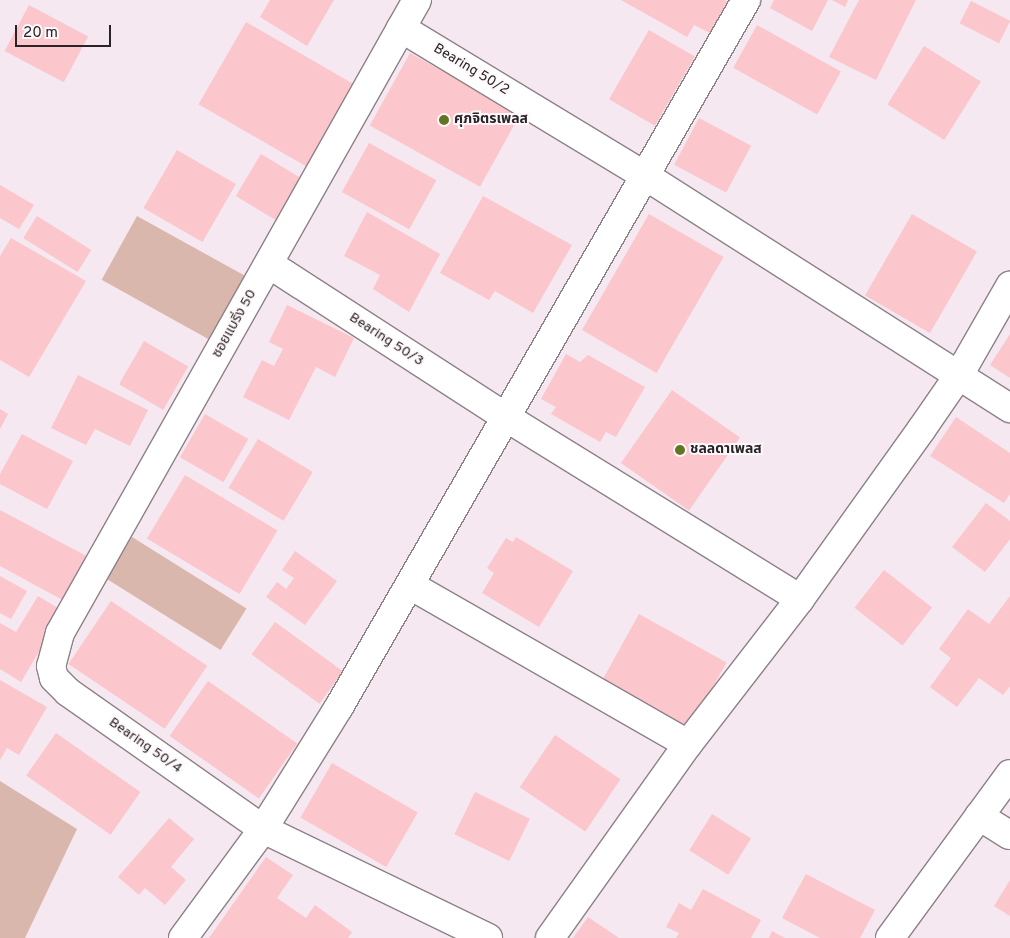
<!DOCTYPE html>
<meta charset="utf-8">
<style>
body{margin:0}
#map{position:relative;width:1010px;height:938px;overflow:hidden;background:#f6e8f0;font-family:Overpass,"Noto Sans Thai",sans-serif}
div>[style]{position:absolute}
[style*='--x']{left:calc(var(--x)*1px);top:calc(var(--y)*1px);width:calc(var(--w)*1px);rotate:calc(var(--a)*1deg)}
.green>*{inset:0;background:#dab7ac;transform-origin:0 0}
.building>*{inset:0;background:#fbc6cc;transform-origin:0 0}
.roads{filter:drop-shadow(1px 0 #8d8188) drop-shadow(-1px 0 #8d8188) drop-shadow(0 1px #8d8188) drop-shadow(0 -1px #8d8188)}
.minor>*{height:28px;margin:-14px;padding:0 14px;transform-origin:14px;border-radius:14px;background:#fff}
.dots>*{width:14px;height:14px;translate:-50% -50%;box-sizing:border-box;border:2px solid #fef8fb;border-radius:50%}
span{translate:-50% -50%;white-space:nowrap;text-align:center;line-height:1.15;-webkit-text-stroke:4px #fef8fb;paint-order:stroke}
.street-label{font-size:14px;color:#282326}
.poi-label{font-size:14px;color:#282326;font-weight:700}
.left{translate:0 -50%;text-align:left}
.scale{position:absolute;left:15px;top:25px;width:96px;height:22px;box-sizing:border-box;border:2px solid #282326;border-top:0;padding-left:6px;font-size:15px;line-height:18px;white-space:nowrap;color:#282326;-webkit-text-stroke:4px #fef8fb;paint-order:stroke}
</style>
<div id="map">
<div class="green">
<i style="left:137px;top:216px;width:125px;height:73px;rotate:29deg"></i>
<i style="left:132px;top:537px;width:135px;height:49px;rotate:32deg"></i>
<i style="clip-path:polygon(0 781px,77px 829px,25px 938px,0 938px)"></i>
</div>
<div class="building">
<i style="clip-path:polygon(270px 0,334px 0,307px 46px,260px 17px)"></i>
<i style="clip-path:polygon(621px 0,725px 0,727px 2px,710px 33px,694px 25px,687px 37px)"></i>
<i style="clip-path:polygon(774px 0,828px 0,812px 31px,770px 8px)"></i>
<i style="clip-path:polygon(832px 0,848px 0,845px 7px)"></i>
<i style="clip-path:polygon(859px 0,916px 0,876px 80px,829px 57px)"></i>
<i style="left:971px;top:1px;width:44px;height:25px;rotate:27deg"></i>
<i style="left:29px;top:5px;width:67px;height:52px;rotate:28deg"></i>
<i style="left:246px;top:22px;width:125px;height:95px;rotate:30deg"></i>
<i style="left:757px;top:25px;width:96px;height:49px;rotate:29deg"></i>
<i style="left:649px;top:30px;width:53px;height:80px;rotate:30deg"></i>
<i style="left:924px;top:46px;width:67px;height:69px;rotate:32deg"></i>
<i style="left:410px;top:53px;width:126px;height:83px;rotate:29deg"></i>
<i style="left:699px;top:118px;width:59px;height:53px;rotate:28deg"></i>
<i style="left:369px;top:143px;width:77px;height:56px;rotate:29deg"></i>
<i style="left:177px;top:150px;width:68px;height:67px;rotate:30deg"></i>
<i style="left:261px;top:154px;width:51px;height:49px;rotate:31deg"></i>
<i style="clip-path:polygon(0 185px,34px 205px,19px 229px,0 218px)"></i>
<i style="clip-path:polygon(483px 196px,572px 245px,533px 313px,495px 291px,489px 300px,440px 273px)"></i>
<i style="clip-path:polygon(367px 212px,440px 254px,409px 312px,373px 289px,380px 275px,344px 256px)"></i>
<i style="left:649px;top:214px;width:86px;height:134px;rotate:30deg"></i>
<i style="left:912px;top:214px;width:75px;height:94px;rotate:30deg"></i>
<i style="left:37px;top:216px;width:64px;height:26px;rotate:32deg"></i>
<i style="clip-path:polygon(11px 238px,86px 281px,29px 377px,0 360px,0 256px)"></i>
<i style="clip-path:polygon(287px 305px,354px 338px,335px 377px,316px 367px,289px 420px,243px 397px,262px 360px,274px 366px,283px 349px,269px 342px)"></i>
<i style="clip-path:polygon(1010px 334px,1010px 378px,990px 365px)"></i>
<i style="left:144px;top:341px;width:51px;height:50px;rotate:30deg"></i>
<i style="clip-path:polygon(566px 354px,580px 362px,588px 355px,645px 387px,616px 437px,606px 432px,600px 442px,551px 414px,556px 407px,541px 399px)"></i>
<i style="clip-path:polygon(78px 375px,148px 410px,130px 446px,95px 429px,86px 445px,51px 428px)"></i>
<i style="left:672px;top:390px;width:83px;height:89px;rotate:35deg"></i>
<i style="clip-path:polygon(0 409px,8px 414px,0 429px)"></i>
<i style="left:205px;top:414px;width:50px;height:50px;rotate:30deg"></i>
<i style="clip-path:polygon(956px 417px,1010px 453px,1010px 494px,1004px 503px,930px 456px)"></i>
<i style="clip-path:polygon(22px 434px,73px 461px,47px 509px,0 484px,0 474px)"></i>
<i style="left:258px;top:439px;width:64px;height:57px;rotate:31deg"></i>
<i style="left:185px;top:475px;width:108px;height:74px;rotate:31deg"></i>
<i style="clip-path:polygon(986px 503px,1010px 521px,1010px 539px,985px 572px,952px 547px)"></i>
<i style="clip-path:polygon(0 510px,92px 559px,68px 603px,0 566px)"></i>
<i style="clip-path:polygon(516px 537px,573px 571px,539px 627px,482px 593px,494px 573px,487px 568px,506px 538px,513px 542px)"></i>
<i style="clip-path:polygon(295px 551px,337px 581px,305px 625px,266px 597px,277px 582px,286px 589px,294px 578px,282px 570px)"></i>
<i style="left:884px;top:570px;width:61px;height:48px;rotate:38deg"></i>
<i style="clip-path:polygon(0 576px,27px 591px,11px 619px,0 613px)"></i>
<i style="clip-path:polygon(38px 596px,63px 611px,21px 682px,0 669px,0 623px,16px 632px)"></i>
<i style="clip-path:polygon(1010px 596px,1010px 686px,1003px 695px,979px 678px,957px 707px,930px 687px,951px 658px,939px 649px,968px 609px,989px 624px)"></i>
<i style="left:111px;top:601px;width:116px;height:76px;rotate:34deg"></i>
<i style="left:639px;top:614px;width:100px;height:76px;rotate:29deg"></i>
<i style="left:275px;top:622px;width:84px;height:40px;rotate:36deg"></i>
<i style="clip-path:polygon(0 680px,47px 707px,19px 755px,7px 748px,0 760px)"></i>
<i style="left:208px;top:681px;width:109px;height:67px;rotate:35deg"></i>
<i style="left:56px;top:733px;width:103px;height:52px;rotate:35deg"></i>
<i style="left:555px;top:735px;width:79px;height:63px;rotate:34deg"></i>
<i style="left:332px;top:763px;width:99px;height:63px;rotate:30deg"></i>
<i style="left:475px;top:792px;width:61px;height:47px;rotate:26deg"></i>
<i style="left:712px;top:814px;width:46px;height:43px;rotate:32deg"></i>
<i style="clip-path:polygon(169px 818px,194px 839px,171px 867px,186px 880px,165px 905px,145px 888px,139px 895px,118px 877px)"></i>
<i style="clip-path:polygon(266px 857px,293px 875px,277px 898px,306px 918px,315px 905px,352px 932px,348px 938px,209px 938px)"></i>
<i style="clip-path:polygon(806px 874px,875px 910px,860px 938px,820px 938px,782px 918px)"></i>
<i style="clip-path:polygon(1010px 880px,1010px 916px,994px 906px)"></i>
<i style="clip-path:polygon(703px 889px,761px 920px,751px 938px,676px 938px,679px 933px,666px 927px,679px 903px,691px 910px)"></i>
<i style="clip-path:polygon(588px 917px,619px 938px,573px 938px)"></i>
<i style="clip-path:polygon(772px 931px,785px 938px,769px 938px)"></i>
</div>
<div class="roads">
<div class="minor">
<i style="--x:417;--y:0;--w:727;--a:119.42"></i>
<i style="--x:60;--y:633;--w:34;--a:105"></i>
<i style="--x:51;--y:666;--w:12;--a:76"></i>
<i style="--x:54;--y:678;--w:20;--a:45"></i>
<i style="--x:68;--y:692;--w:238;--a:35.1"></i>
<i style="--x:263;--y:829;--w:250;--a:25.8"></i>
<i style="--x:401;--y:28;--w:284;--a:31.2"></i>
<i style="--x:644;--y:175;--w:434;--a:32.5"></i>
<i style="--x:269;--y:264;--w:280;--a:32.9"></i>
<i style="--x:504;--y:416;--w:348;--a:31.7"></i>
<i style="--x:410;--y:585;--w:320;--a:29.8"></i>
<i style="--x:979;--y:816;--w:36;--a:32"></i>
<i style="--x:183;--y:938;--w:135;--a:-53.7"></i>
<i style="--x:263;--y:829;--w:144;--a:-58.1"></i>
<i style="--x:339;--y:707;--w:816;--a:-60.07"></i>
<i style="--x:550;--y:938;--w:238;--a:-54.6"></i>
<i style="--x:688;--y:744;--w:183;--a:-52.3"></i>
<i style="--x:800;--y:599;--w:208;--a:-54.4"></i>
<i style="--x:921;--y:430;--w:67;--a:-55.4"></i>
<i style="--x:959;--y:375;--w:103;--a:-60.2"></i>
<i style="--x:890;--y:938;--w:203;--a:-53.8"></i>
</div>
</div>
<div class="dots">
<i style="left:444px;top:120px;background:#637422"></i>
<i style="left:680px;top:450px;background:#637422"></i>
</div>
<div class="street-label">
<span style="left:471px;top:70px;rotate:31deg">Bearing 50/2</span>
<span style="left:235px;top:324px;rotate:-61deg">ซอยแบริ่ง 50</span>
<span style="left:386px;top:340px;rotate:33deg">Bearing 50/3</span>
<span style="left:145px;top:746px;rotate:35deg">Bearing 50/4</span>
</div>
<div class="poi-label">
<span class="left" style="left:454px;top:120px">ศุภจิตรเพลส</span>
<span class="left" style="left:690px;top:450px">ชลลดาเพลส</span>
</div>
<div class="scale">20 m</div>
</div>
